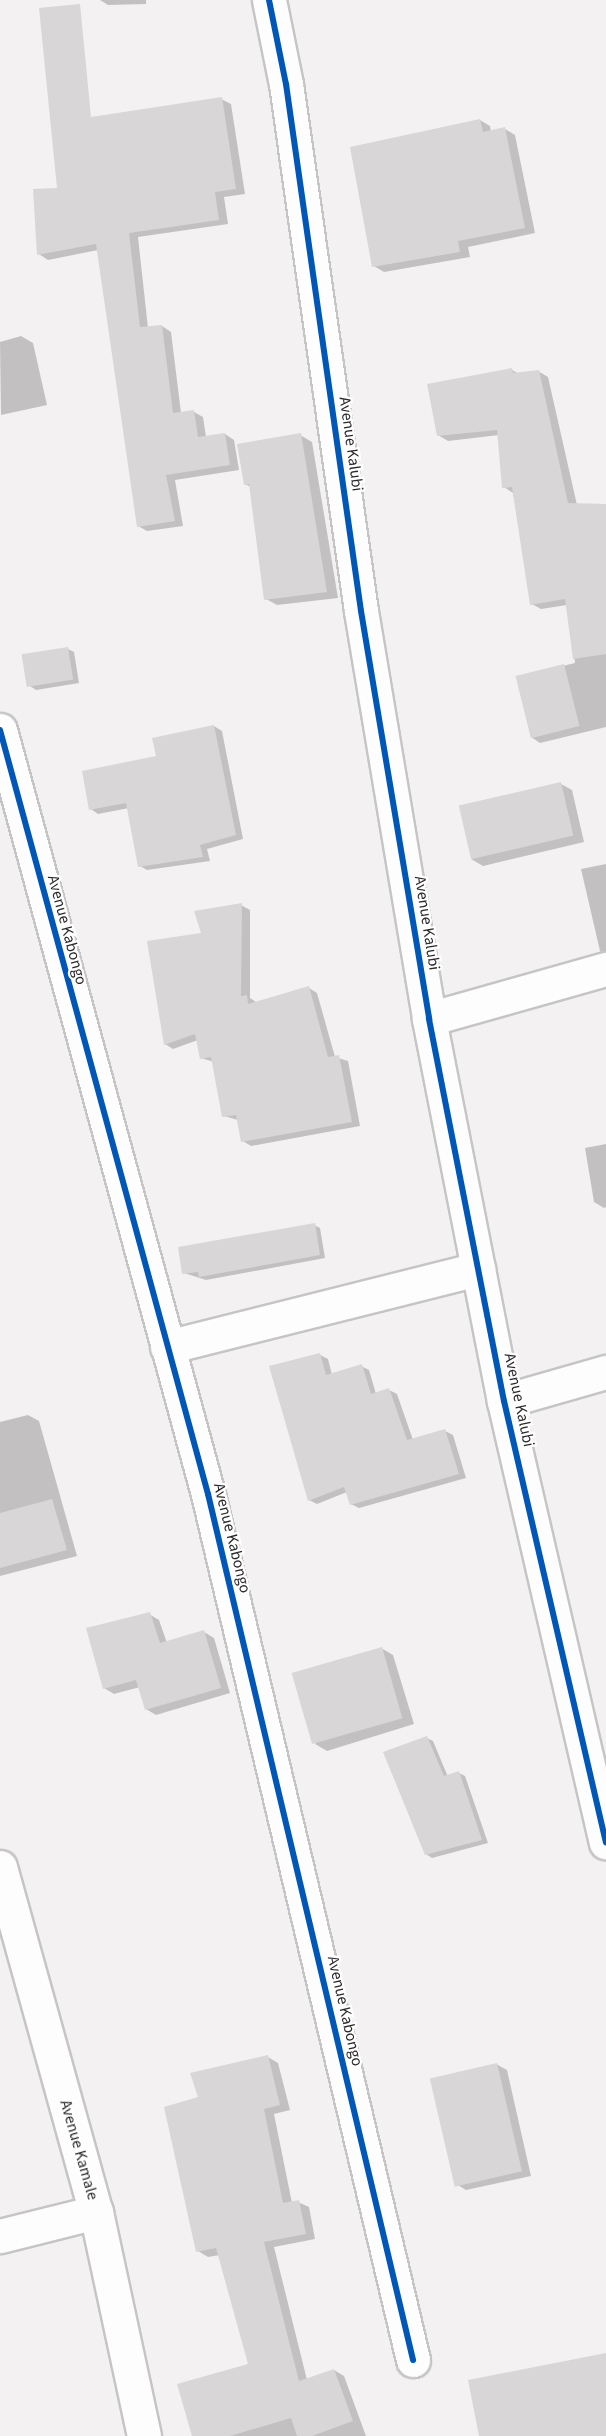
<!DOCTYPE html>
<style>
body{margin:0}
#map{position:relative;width:606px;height:2436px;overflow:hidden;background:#f3f1f2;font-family:"Source Sans 3",sans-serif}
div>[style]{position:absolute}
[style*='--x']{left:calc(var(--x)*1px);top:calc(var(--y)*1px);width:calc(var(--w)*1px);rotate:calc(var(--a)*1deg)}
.shadow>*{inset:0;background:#0003}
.building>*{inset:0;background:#d8d6d7;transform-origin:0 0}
.roads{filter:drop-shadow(2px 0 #c6c5c5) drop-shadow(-2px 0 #c6c5c5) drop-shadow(0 2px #c6c5c5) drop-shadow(0 -2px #c6c5c5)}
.street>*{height:33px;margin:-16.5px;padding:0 16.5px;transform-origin:16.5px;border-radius:16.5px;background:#fdfdfd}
.cycleway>*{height:6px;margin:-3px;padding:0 3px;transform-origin:3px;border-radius:3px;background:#0057b8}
span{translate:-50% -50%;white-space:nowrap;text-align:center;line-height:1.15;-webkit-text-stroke:4.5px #fffeff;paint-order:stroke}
.street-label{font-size:16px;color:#2a2929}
</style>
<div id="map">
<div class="shadow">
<i style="clip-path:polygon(100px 0,146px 0,146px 4px,108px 5px)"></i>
<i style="clip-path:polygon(221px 99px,231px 104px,245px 194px,224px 197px,228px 224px,138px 237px,148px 328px,162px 326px,171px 332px,181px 413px,194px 412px,203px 417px,206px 437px,225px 434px,234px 440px,239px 470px,175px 480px,183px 526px,147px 531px,138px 526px,98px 250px,48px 260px,39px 254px,59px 189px)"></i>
<i style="clip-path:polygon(480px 120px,490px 126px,491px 132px,505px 129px,515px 135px,535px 233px,468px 247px,470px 257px,384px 272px,374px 266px)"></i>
<i style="clip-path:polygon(21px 336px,33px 343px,47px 405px,1px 415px,0 342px)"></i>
<i style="clip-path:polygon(512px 370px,519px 374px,538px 371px,548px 377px,577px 505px,606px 507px,606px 727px,540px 743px,531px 737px,517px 677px,575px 663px,567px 605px,541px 609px,532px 604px,513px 493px,504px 487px,499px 435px,448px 441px,438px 435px)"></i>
<i style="clip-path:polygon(300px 435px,312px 442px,338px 598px,277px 605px,266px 599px,251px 487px,245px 484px)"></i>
<i style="clip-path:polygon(68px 649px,74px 652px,79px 683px,36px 690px,30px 686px)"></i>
<i style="clip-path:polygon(214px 726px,222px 731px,243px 839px,207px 849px,210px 861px,147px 870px,140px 866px,129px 808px,98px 814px,91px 809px)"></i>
<i style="clip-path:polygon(561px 784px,572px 790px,584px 842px,483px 866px,471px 859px)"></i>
<i style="clip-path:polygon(606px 864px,606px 954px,600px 951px,581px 869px)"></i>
<i style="clip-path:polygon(241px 905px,250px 910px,250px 998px,256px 1002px,309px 988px,317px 993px,335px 1057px,348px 1061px,360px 1126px,251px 1146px,243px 1141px,238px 1120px,224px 1116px,214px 1062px,201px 1058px,198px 1040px,173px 1049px,165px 1044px,203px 934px)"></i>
<i style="clip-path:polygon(606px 1144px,606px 1207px,604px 1208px,594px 1202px,585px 1148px)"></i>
<i style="clip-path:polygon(314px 1225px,320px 1228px,325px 1258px,206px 1280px,184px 1273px)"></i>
<i style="clip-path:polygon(320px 1355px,328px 1359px,332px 1375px,361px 1366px,369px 1370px,376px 1394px,389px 1390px,397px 1394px,413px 1440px,445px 1431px,453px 1435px,466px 1478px,359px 1508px,351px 1504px,347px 1492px,317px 1504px,309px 1500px)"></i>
<i style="clip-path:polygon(28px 1415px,39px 1421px,77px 1556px,0 1576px,0 1422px)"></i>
<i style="clip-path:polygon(149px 1614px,159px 1620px,167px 1643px,204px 1632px,214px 1638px,230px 1693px,156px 1715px,146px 1709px,140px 1687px,114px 1694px,104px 1688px)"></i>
<i style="clip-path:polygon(381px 1648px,393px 1655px,414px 1724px,327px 1751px,315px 1744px)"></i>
<i style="clip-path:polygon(427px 1738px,433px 1741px,448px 1777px,459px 1773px,465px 1776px,488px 1843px,432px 1858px,426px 1854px)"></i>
<i style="clip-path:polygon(268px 2057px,278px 2063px,290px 2110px,274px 2114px,292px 2203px,298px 2202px,309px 2207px,315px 2239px,274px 2247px,307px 2380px,334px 2370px,344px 2376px,366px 2436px,193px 2436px,250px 2365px,220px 2255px,208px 2257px,198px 2251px,200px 2098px)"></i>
<i style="clip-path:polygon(496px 2064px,507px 2070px,531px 2176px,466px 2190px,456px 2184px)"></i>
</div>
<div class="building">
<i style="clip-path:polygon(80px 4px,91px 117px,222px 97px,236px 189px,215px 192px,219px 220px,129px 233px,140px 327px,162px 325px,173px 413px,194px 410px,198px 437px,225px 433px,230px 465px,166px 475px,175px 521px,137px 527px,96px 244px,37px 255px,33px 189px,57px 188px,39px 8px)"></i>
<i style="clip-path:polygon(480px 119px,483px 132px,505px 127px,525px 228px,458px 241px,460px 252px,372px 267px,350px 147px)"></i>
<i style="clip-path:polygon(512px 368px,513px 373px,539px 370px,568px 503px,606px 504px,606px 654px,573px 659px,565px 599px,530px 605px,512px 487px,502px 488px,497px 430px,437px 436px,427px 384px)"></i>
<i style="clip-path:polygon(301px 433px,327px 592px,264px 600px,249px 484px,244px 485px,237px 444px)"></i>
<i style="left:68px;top:647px;width:33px;height:47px;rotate:81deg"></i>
<i style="left:564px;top:664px;width:64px;height:50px;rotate:76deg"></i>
<i style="clip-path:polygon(214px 725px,236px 835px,200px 845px,203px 857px,138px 867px,126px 803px,89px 810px,82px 771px,156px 756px,152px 738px)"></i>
<i style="left:561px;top:782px;width:55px;height:105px;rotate:77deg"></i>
<i style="clip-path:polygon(242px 903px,241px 996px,247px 995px,248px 1004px,309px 986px,328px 1057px,339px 1055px,352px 1122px,241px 1142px,236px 1115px,222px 1117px,211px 1057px,200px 1059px,195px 1034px,164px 1045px,147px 941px,201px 933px,194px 911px)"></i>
<i style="clip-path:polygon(315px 1223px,320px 1255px,199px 1277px,198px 1272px,182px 1274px,178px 1247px)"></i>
<i style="clip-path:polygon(320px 1353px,326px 1375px,362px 1364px,371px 1394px,389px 1388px,407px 1440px,445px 1429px,459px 1474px,350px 1505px,344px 1487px,308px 1501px,269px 1366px)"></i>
<i style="clip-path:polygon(52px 1499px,67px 1550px,0 1568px,0 1513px)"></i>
<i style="clip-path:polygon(150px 1612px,160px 1643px,204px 1630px,221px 1688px,145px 1710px,136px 1680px,103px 1689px,86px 1628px)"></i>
<i style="left:382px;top:1647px;width:74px;height:94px;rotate:74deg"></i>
<i style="clip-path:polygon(427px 1736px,444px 1776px,459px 1771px,482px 1840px,425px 1855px,383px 1752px)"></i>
<i style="clip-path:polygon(268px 2055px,280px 2105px,264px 2109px,283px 2203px,299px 2200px,306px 2234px,264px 2242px,299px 2381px,334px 2369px,353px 2421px,312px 2436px,297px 2436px,291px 2418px,230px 2436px,192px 2436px,177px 2384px,248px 2364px,216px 2248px,196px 2252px,164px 2107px,198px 2097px,190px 2073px)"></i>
<i style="left:497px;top:2063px;width:111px;height:69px;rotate:77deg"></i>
<i style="clip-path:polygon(606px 2353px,606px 2436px,479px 2436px,468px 2380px)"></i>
</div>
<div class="roads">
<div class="street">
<i style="--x:269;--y:0;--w:86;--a:78.6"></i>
<i style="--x:286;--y:84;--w:532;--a:81.9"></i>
<i style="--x:361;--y:611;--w:414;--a:80.5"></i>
<i style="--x:429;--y:1019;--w:389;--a:78.9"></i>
<i style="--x:504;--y:1401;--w:453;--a:77"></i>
<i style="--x:0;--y:730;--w:792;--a:74.77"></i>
<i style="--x:208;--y:1494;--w:890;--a:76.68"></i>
<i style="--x:429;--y:1019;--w:184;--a:-15.8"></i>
<i style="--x:167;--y:1347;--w:321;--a:-14.1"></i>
<i style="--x:504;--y:1401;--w:106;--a:-15.9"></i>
<i style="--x:0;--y:1867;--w:358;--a:74.5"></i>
<i style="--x:96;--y:2212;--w:229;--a:77.9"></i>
<i style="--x:0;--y:2236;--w:99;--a:-14"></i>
</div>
</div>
<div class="cycleway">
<i style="--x:269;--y:0;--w:86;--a:78.6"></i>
<i style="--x:286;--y:84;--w:532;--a:81.9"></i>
<i style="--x:361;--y:611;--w:414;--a:80.5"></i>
<i style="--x:429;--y:1019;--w:389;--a:78.9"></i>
<i style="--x:504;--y:1401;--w:453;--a:77"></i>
<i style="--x:0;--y:730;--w:792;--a:74.77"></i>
<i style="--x:208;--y:1494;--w:890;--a:76.68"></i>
</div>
<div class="street-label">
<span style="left:351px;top:444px;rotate:82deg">Avenue Kalubi</span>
<span style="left:427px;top:923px;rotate:81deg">Avenue Kalubi</span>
<span style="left:67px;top:930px;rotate:75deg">Avenue Kabongo</span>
<span style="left:519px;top:1400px;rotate:78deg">Avenue Kalubi</span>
<span style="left:232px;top:1538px;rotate:76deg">Avenue Kabongo</span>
<span style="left:345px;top:2011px;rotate:77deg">Avenue Kabongo</span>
<span style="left:79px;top:2150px;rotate:74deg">Avenue Kamale</span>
</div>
</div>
